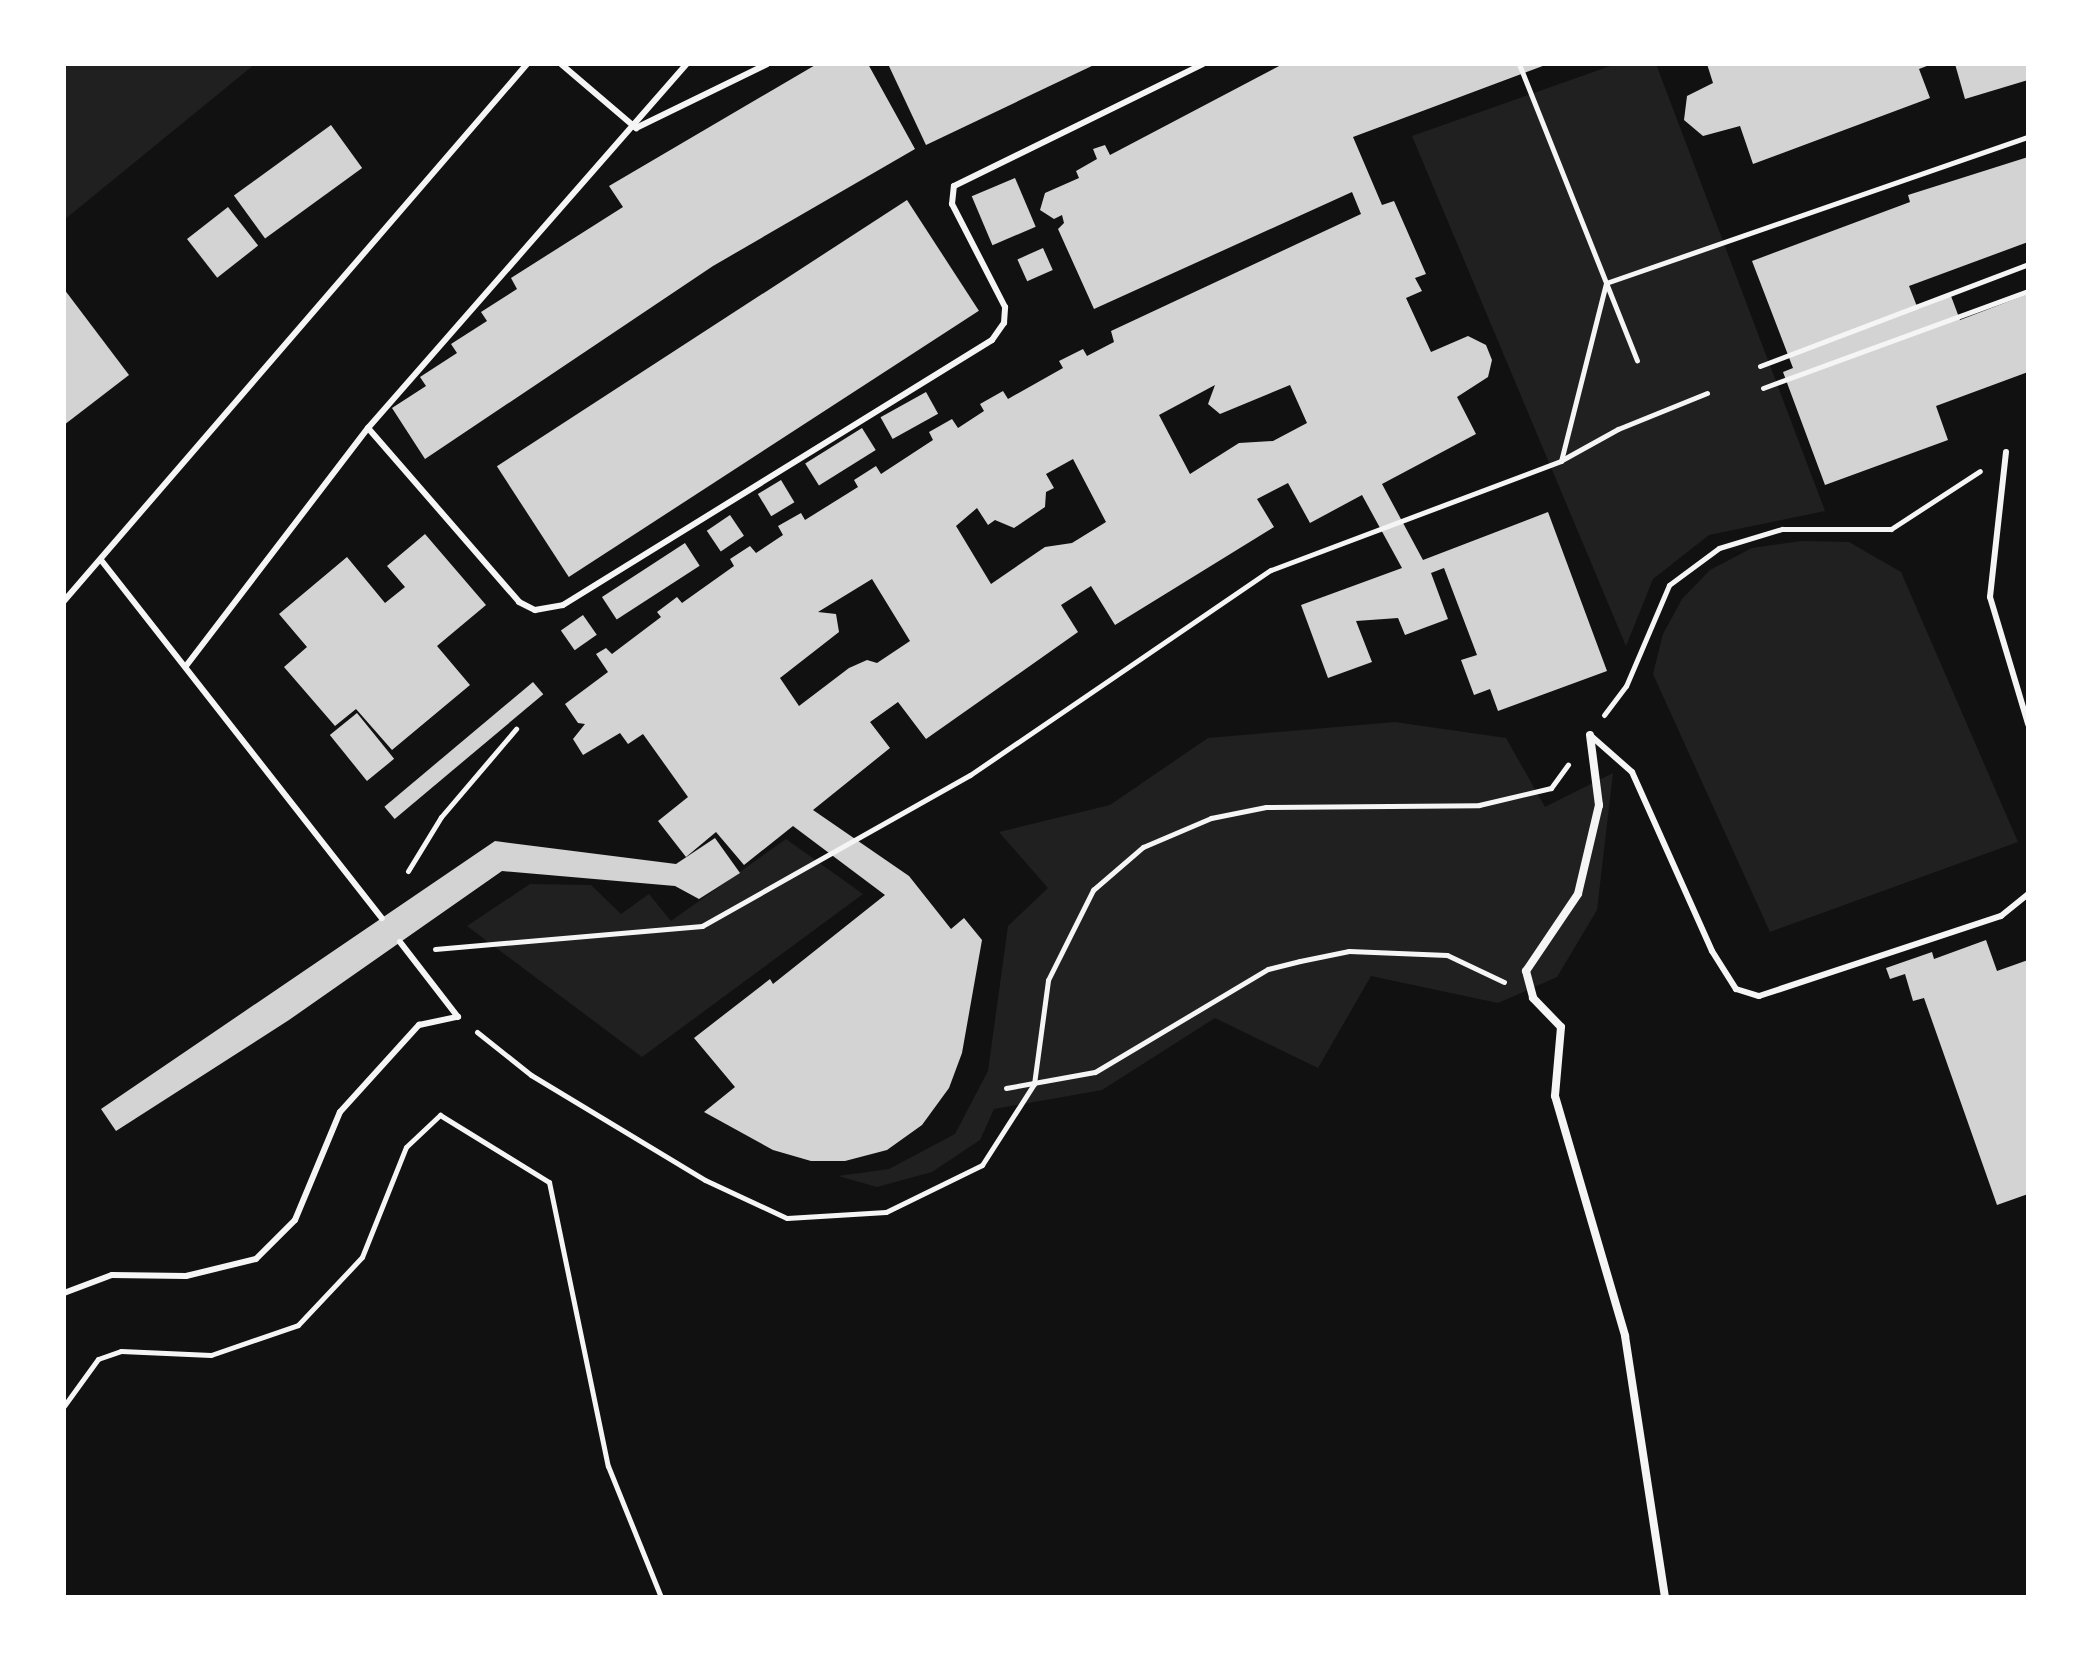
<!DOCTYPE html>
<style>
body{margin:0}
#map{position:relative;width:2092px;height:1661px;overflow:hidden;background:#111;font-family:Arial,sans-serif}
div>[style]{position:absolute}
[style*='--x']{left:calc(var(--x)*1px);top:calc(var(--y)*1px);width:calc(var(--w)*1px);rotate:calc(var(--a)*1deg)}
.green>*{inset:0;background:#202020}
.building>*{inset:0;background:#d3d3d3;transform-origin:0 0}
.path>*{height:5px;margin:-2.5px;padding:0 2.5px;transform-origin:2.5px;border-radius:2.5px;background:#f5f5f5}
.service>*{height:6px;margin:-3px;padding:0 3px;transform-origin:3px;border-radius:3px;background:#f5f5f5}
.minor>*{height:8px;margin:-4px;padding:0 4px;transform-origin:4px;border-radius:4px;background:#f5f5f5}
span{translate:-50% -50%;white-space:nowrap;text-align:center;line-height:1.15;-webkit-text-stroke:8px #fff;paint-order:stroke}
.frame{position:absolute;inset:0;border:66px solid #fff;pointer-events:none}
</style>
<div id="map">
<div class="green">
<i style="clip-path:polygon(64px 64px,255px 64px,64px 220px)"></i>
<i style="clip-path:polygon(1616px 64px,1656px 64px,1825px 511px,1709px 535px,1653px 579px,1626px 646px,1412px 136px)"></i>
<i style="clip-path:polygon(1802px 541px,1849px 542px,1901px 572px,2018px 842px,1770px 932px,1653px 674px,1663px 634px,1682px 599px,1710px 570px,1752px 548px)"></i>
<i style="clip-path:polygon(1395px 722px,1506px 738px,1545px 807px,1613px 773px,1597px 910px,1557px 977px,1498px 1003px,1371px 976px,1318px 1068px,1215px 1018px,1102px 1090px,994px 1109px,980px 1140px,932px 1172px,877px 1187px,838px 1176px,889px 1169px,955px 1134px,988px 1071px,1008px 926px,1048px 888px,999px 832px,1110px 805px,1208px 738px)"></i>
<i style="clip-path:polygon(786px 839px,863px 894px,642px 1057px,467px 926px,530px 884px,591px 885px,621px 914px,649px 894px,671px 921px)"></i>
</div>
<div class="building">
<i style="clip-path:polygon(817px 64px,868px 64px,915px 149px,713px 266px,425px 459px,392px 408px,426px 386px,420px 377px,457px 353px,451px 344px,487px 321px,481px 312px,517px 289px,511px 278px,623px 207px,609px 186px)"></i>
<i style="clip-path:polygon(888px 64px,1096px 64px,926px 145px)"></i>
<i style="clip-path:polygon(evenodd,1283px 64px,1548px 64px,1353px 137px,1382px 205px,1394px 201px,1426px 274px,1415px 278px,1422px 291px,1406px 298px,1431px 352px,1468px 336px,1486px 345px,1492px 360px,1488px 377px,1457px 397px,1476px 434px,1382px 484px,1423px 560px,1548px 512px,1607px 671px,1498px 711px,1490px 689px,1474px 695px,1461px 660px,1477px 655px,1444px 568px,1431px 573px,1448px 619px,1405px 635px,1398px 618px,1356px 621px,1372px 662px,1328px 678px,1301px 605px,1402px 568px,1362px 495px,1310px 523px,1288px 483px,1257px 499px,1274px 527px,1115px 625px,1091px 586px,1061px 605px,1078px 632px,926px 739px,898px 702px,870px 722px,890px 748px,813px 810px,909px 876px,951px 929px,964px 918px,982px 940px,962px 1053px,949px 1088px,922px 1125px,887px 1150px,845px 1161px,811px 1161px,773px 1150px,704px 1112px,735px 1087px,694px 1038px,770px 979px,773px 984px,885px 895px,793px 826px,744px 865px,716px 832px,686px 857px,658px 821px,688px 797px,643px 734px,628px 744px,620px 733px,583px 755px,573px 739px,585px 724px,578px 723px,565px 704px,608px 672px,596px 654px,606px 648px,612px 654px,661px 617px,657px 612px,677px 597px,682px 603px,734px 566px,730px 559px,750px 546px,756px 553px,783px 535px,778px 526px,801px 513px,805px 520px,858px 487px,854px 480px,876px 466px,881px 474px,933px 440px,929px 432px,952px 419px,958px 428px,984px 411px,980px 404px,1003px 391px,1008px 399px,1063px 368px,1059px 361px,1083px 349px,1087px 356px,1114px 342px,1111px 331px,1361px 214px,1352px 192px,1094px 309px,1058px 229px,1064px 223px,1062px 215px,1054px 219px,1040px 210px,1045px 193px,1079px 178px,1076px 171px,1097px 159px,1093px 149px,1105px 145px,1110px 155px,1283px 64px,1215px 385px,1208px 404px,1220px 414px,1290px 385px,1307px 423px,1273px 441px,1239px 443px,1190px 474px,1159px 415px,1215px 385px,1283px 64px,1073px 459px,1106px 522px,1072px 543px,1045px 547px,991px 584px,956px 526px,977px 508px,988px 525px,995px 520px,1014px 528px,1045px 507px,1046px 492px,1054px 488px,1046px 474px,1073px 459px,1283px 64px,872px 579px,910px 641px,877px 663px,867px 660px,849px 668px,799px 706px,780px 678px,839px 632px,836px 614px,818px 612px,872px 579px)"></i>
<i style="clip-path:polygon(1707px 64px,1932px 64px,1919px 69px,1930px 98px,1753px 164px,1740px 126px,1703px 136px,1684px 120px,1687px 96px,1713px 83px)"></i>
<i style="clip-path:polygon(1955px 64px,2028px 64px,2028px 80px,1965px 99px)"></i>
<i style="left:331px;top:125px;width:53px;height:120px;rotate:54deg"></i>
<i style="clip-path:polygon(2028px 157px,2028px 242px,1909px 286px,1918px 309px,1951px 296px,1960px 320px,2028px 294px,2028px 372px,1936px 406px,1948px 440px,1825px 485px,1783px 372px,1793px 368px,1752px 261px,1910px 202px,1908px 195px)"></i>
<i style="left:1015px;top:178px;width:53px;height:47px;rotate:67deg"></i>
<i style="left:907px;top:200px;width:132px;height:489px;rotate:57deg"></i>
<i style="left:228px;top:207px;width:49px;height:52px;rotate:52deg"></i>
<i style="left:1043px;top:248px;width:24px;height:28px;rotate:66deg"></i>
<i style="clip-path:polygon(64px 289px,129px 375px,64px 425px)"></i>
<i style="left:926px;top:392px;width:25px;height:52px;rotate:61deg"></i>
<i style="left:862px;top:428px;width:26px;height:67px;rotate:58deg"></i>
<i style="left:781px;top:480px;width:26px;height:27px;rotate:59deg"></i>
<i style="left:730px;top:515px;width:25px;height:28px;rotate:56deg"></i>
<i style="clip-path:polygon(425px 534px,486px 605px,437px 646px,470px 685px,392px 750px,356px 709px,335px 726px,284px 667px,307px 647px,279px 614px,347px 557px,385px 603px,405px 587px,387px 566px)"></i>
<i style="left:685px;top:543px;width:27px;height:99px;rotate:57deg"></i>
<i style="left:583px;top:615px;width:24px;height:27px;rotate:55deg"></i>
<i style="left:533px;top:682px;width:16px;height:194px;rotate:50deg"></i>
<i style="left:357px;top:713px;width:59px;height:35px;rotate:51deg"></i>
<i style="clip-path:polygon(715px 838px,740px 873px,699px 899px,675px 886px,502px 871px,289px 1020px,116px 1131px,101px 1109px,495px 841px,676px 864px)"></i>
<i style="clip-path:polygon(1986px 940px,1997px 971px,2028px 960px,2028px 1194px,1997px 1205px,1924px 998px,1913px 1001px,1905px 974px,1890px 979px,1886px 968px,1932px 952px,1934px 959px)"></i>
</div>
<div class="path">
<i style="--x:1519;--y:64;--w:319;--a:68.3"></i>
<i style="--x:1760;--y:366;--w:287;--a:-20.8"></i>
<i style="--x:1763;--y:388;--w:282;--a:-20.1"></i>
<i style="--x:1562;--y:460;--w:64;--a:-29"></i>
<i style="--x:1618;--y:429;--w:96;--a:-22"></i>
<i style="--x:1604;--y:715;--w:36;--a:-53"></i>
<i style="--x:1626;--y:686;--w:110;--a:-66.9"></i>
<i style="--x:1669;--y:585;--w:62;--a:-36.5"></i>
<i style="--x:1719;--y:548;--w:66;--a:-16.8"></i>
<i style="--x:1782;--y:529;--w:109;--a:0"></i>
<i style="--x:1891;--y:529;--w:106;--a:-33.1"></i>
<i style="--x:408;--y:871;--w:63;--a:-58.6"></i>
<i style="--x:441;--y:817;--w:116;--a:-49.6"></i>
<i style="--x:435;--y:949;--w:268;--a:-4.9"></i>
<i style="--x:702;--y:926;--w:308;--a:-29.4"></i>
<i style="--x:970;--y:775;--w:364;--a:-34.3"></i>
<i style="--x:1271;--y:570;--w:310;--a:-20.6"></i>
<i style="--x:1561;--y:461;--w:184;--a:-75.8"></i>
<i style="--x:1606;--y:283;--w:447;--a:-19.1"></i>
<i style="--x:477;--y:1032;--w:69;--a:38.5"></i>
<i style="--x:531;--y:1075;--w:203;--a:31.1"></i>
<i style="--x:705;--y:1180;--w:90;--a:24.9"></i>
<i style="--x:787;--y:1218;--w:99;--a:-3.5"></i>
<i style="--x:886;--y:1212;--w:107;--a:-26.1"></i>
<i style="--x:982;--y:1165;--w:96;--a:-57.3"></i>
<i style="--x:1034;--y:1084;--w:105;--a:-82.3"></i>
<i style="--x:1048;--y:980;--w:101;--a:-63.4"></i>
<i style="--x:1093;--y:890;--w:66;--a:-40.7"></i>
<i style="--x:1143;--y:847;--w:74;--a:-23.1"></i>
<i style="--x:1211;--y:818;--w:56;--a:-11.3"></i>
<i style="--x:1266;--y:807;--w:213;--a:-0.5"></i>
<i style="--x:1479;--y:805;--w:74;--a:-13.3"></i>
<i style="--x:1551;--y:788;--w:29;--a:-54"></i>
<i style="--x:1006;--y:1088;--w:90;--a:-10.2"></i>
<i style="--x:1095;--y:1072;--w:201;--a:-30.8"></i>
<i style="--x:1268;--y:969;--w:33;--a:-14"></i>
<i style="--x:1300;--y:961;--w:50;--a:-11.5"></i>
<i style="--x:1349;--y:951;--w:98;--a:2.3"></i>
<i style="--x:1447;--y:955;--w:63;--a:25.3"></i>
<i style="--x:64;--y:1406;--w:58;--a:-54.1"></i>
<i style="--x:98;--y:1359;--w:24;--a:-19"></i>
<i style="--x:121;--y:1351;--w:90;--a:2.5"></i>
<i style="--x:211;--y:1355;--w:92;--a:-19"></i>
<i style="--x:298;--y:1325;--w:93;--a:-46.7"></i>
<i style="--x:362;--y:1257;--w:118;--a:-68.2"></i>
<i style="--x:406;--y:1147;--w:47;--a:-43.3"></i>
<i style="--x:440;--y:1115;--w:128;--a:31.6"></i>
<i style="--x:549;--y:1182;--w:290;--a:78.3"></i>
<i style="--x:608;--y:1466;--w:141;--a:68"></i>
</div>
<div class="service">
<i style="--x:561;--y:64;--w:99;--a:40.5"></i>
<i style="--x:636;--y:128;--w:146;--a:-26"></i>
<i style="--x:368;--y:428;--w:230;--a:49"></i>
<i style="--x:519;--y:602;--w:18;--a:27"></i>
<i style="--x:535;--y:610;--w:28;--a:-10"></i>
<i style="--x:563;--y:605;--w:504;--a:-31.7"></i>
<i style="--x:992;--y:340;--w:21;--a:-55"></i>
<i style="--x:1004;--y:323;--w:16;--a:-86"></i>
<i style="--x:1005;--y:307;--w:116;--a:-117.2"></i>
<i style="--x:952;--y:204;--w:18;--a:-84"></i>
<i style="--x:954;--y:186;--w:277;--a:-26.1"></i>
<i style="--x:2006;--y:452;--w:146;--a:96.3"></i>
<i style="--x:1990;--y:597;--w:133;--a:73.3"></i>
<i style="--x:101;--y:560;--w:455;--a:51.9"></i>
<i style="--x:64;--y:601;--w:709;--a:-49.23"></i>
<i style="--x:186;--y:666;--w:300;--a:-52.6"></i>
<i style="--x:368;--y:428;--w:484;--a:-48.8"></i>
<i style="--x:1590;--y:735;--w:56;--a:41.4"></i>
<i style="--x:1632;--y:772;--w:196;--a:65.9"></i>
<i style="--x:1712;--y:951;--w:45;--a:57.7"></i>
<i style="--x:1736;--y:989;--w:24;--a:17"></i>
<i style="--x:1759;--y:996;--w:255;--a:-18.3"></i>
<i style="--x:2001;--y:916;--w:35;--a:-39"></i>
<i style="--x:64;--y:1293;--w:51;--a:-20.6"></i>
<i style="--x:112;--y:1275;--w:74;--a:0.8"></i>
<i style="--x:186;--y:1276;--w:72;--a:-13.7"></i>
<i style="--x:256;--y:1259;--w:55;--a:-45"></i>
<i style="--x:295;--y:1220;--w:117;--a:-67.4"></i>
<i style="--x:340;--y:1112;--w:118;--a:-47.8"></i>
<i style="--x:419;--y:1025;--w:40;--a:-12"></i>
<i style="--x:458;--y:1017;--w:95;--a:-127.7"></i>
</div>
<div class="minor">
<i style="--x:1590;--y:735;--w:71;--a:82.7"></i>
<i style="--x:1599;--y:805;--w:91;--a:103.3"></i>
<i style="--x:1578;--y:894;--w:93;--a:124"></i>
<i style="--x:1526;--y:971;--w:28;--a:75"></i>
<i style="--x:1533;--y:998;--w:40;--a:46"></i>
<i style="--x:1561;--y:1027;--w:69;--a:95"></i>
<i style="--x:1555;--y:1096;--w:250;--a:73.7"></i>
<i style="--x:1625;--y:1336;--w:264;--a:81.3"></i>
</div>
<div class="frame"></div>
</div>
